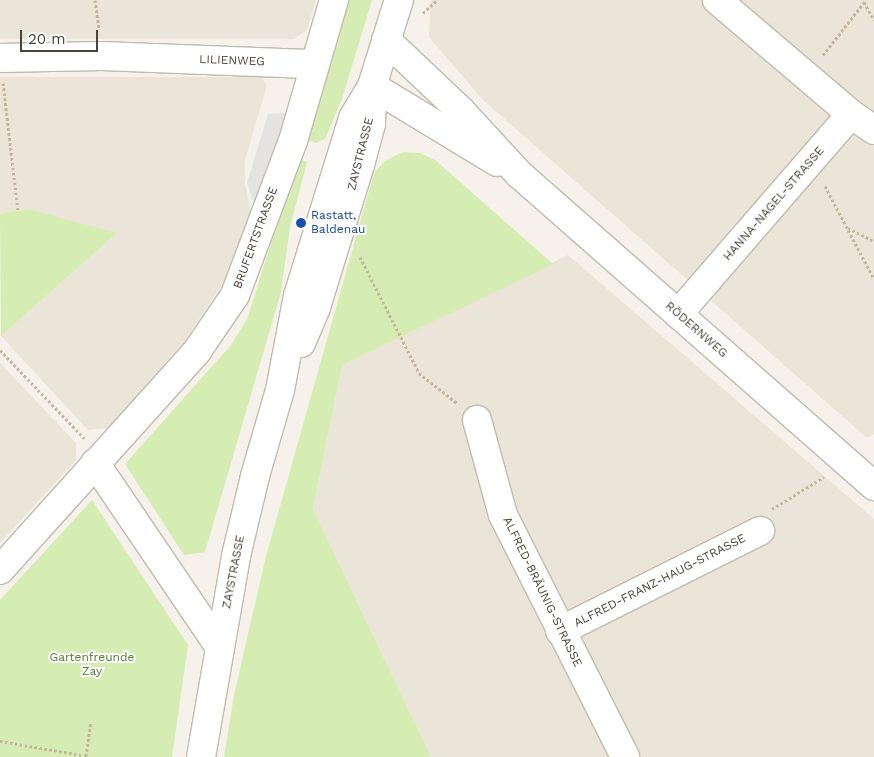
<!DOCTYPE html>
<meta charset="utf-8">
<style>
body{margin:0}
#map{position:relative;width:874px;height:757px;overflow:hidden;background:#f6f2eb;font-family:"Work Sans",sans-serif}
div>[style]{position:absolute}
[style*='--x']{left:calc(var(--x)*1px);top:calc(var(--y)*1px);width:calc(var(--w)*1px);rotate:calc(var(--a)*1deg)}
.residential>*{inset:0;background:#ebe4d9}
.green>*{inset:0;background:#d5ecb2}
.parking>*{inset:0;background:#e5e2df}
.path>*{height:3px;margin-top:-1.5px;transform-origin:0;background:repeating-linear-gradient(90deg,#c5b59d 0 2.5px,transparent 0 5px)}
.roads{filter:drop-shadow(1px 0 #c3baac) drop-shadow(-1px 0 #c3baac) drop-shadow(0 1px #c3baac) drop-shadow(0 -1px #c3baac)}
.minor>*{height:28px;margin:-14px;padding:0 14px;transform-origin:14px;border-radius:14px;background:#fff}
.dots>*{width:14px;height:14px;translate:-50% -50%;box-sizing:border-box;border:2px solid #fff;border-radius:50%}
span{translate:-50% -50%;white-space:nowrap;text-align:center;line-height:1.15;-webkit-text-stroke:4px #fff;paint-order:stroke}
.street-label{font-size:12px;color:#4b4338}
.transit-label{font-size:12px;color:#164399}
.left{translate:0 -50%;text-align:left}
.park-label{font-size:12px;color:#4d8226}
.scale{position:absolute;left:20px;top:30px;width:78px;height:22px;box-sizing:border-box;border:2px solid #4b4338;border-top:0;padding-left:6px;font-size:15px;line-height:18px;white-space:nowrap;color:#4b4338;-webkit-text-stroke:4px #fff;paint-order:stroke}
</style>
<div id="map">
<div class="residential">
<i style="clip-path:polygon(0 0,316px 0,307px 30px,294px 39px,0 39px)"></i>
<i style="clip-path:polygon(431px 0,874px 0,874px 434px,867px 438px,482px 99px,429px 37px)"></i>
<i style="clip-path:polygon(0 77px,261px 77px,267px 85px,245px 160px,245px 184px,251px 212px,223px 283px,184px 342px,108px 428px,88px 430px,1px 336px,116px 234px,27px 209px,0 214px)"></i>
<i style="clip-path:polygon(568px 255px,874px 519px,874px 757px,431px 757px,313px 509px,342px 365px)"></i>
<i style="clip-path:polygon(0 363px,76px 443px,76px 460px,0 543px)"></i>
</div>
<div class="green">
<i style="clip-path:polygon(348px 0,372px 0,342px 99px,325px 139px,316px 143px,307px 140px,308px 131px)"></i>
<i style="clip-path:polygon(403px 152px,420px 153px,435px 160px,553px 264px,342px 365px,313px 509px,431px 757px,224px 757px,234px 695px,266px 556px,374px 173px,385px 161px)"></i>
<i style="clip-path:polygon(298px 159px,307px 162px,290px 227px,281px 292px,205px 552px,184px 555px,125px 464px,231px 345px,247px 319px)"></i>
<i style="clip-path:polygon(27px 209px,117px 233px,1px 336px,0 214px)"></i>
<i style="clip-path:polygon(92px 500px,188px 645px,172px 757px,0 757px,0 600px)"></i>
</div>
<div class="parking">
<i style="clip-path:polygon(289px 113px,258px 215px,247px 183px,268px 114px)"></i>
</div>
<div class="path">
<i style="--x:95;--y:0;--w:29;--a:82"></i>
<i style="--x:864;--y:2;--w:21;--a:61"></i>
<i style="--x:423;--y:13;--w:19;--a:-43"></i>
<i style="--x:823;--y:55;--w:70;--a:-52"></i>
<i style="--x:3;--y:83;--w:128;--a:83.3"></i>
<i style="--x:825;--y:186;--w:105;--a:62.2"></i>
<i style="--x:848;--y:228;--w:29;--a:27"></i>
<i style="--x:360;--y:257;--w:130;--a:63"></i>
<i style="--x:419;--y:373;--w:48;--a:38.3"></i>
<i style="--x:0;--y:350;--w:122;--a:46.3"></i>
<i style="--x:772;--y:509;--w:61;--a:-31.6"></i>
<i style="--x:0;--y:741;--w:88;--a:9.8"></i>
<i style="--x:86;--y:756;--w:34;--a:-82"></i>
</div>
<div class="roads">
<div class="minor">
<i style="--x:717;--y:0;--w:176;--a:40.4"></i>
<i style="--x:386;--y:40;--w:103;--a:43.4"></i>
<i style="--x:461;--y:111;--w:86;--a:47.4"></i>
<i style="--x:519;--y:174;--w:473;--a:41.3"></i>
<i style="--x:0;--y:58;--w:102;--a:-1.1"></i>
<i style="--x:102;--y:56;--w:213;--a:2.2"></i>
<i style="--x:372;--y:86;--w:146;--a:31.3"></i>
<i style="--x:678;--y:314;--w:264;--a:-49.1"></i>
<i style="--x:851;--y:114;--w:28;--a:35"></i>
<i style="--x:301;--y:343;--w:39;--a:-67"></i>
<i style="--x:316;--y:307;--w:149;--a:-72.8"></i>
<i style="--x:360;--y:165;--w:42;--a:-75"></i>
<i style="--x:371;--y:124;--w:32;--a:-88"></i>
<i style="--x:477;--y:420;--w:98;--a:74.7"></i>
<i style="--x:503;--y:515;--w:271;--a:63.2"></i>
<i style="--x:95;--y:463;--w:221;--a:55.9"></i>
<i style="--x:0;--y:570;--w:295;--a:-48"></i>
<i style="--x:197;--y:351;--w:68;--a:-55.8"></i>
<i style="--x:235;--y:295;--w:165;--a:-69.4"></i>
<i style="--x:293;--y:141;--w:147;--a:-73.8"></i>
<i style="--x:560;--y:631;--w:224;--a:-26.6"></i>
<i style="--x:201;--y:757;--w:204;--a:-80.1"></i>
<i style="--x:236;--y:556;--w:82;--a:-76.6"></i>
<i style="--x:255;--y:476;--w:90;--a:-73.8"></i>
<i style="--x:280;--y:390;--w:96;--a:-79.2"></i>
<i style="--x:298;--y:296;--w:186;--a:-72.8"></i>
<i style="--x:353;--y:118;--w:37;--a:-59"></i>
<i style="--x:372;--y:86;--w:90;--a:-72.6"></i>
</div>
</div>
<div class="dots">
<i style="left:301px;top:223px;background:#1a4fb4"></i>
</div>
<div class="street-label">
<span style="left:232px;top:61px;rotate:2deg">LILIENWEG</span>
<span style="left:361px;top:154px;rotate:-76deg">ZAYSTRASSE</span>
<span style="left:774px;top:204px;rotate:-49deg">HANNA-NAGEL-STRASSE</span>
<span style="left:256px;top:238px;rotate:-70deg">BRUFERTSTRASSE</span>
<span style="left:696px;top:330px;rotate:41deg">RÖDERNWEG</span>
<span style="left:234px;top:572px;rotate:-79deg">ZAYSTRASSE</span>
<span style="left:660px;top:581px;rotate:-27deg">ALFRED-FRANZ-HAUG-STRASSE</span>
<span style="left:542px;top:592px;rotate:64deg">ALFRED-BRÄUNIG-STRASSE</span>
</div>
<div class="transit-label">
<span class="left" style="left:311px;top:223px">Rastatt,<br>Baldenau</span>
</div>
<div class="park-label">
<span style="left:92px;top:665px">Gartenfreunde<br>Zay</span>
</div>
<div class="scale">20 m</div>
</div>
